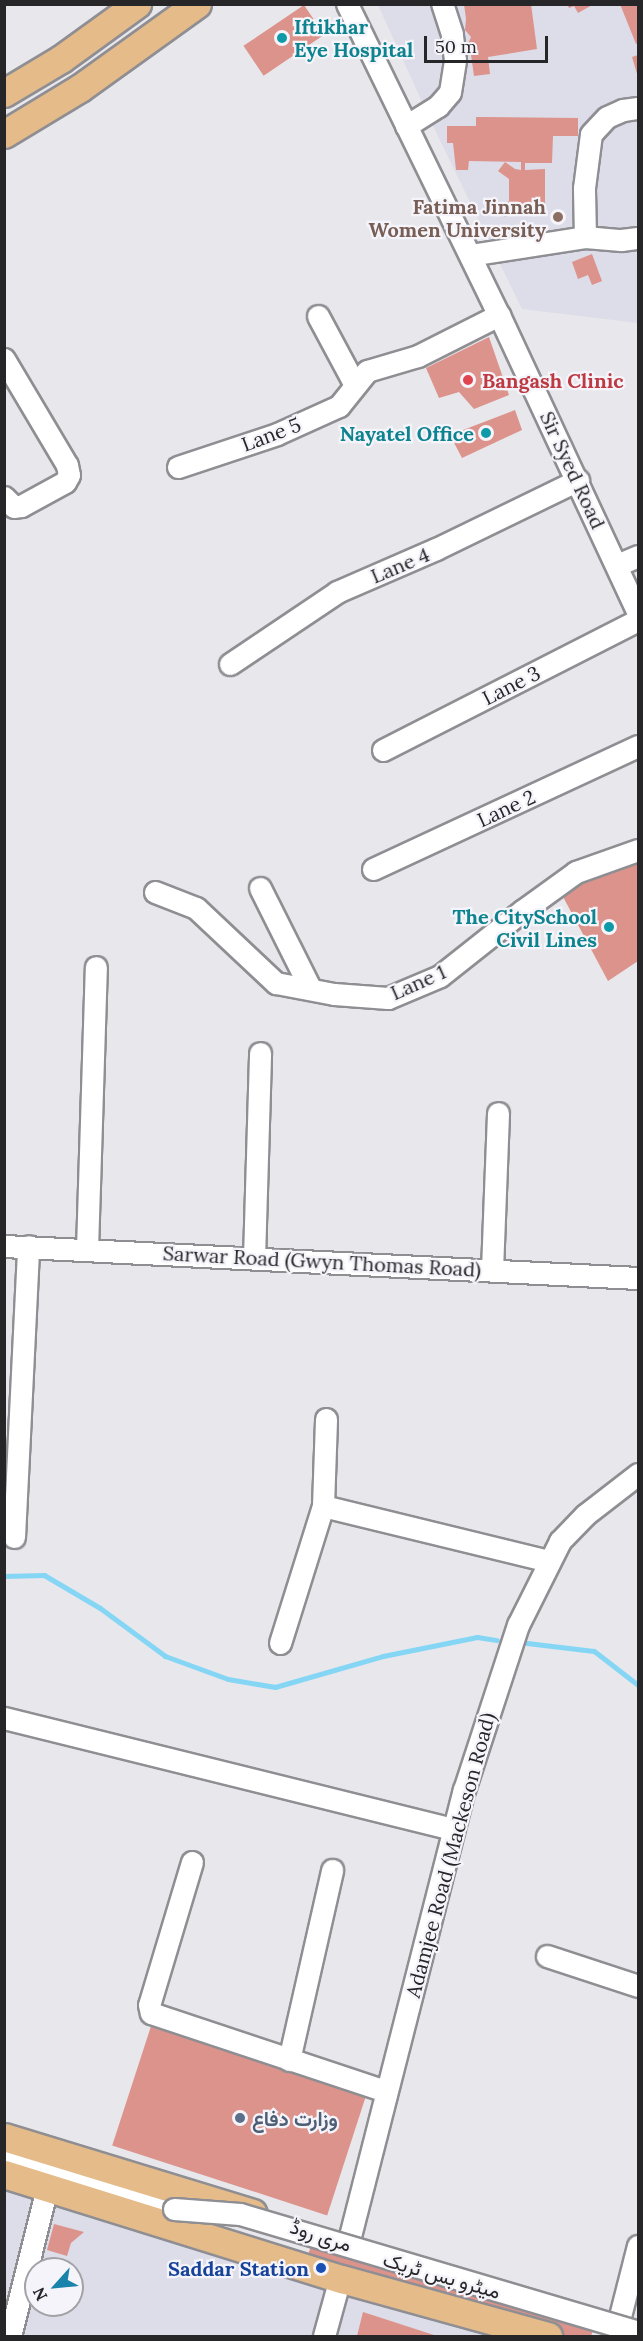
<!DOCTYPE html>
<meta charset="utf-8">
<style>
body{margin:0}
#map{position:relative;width:643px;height:2341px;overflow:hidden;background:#e7e7ec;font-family:Lora,Vazirmatn,serif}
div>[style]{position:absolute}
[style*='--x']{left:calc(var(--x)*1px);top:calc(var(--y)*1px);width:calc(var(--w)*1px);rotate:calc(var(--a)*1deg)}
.built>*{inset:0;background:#dddce9}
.stream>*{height:5px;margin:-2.5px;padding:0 2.5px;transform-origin:2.5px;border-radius:2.5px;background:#85d6f5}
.building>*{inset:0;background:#dc938b;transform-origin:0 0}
.roads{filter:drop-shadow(2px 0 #8e8e93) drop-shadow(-2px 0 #8e8e93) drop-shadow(0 2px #8e8e93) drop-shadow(0 -2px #8e8e93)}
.minor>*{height:21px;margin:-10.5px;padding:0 10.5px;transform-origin:10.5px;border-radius:10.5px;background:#fff}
.major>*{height:27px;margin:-13.5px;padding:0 13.5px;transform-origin:13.5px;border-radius:13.5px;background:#e5bb8a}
.bridges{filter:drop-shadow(2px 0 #8e8e93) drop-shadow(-2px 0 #8e8e93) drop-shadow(0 2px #8e8e93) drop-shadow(0 -2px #8e8e93)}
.minor-bridge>*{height:21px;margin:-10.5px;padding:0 10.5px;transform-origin:10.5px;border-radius:10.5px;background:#fff}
.dots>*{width:16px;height:16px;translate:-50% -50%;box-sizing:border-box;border:3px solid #f4f4fa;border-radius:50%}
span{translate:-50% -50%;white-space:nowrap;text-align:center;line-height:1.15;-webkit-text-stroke:4.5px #f4f4fa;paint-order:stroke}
.culture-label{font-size:20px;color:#0d838f;font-weight:700}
.left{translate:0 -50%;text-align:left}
.right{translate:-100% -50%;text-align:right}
.education-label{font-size:20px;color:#785e54;font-weight:700}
.health-label{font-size:20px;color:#be3a42;font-weight:700}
.street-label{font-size:20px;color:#262628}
.service-label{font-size:20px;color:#4e5e75;font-weight:700}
.transit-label{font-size:20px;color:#164399;font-weight:700}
.frame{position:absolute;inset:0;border:6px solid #262628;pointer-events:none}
.north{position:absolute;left:24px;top:2257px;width:60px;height:60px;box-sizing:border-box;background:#f4f4fa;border:2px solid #a2a2a6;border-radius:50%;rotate:243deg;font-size:16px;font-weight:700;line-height:24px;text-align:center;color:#262628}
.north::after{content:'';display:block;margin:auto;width:21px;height:27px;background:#1983ac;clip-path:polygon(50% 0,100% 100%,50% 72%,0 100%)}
.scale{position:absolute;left:424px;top:36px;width:124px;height:27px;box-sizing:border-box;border:3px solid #262628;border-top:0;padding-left:8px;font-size:18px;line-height:21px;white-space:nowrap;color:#262628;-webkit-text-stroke:4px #f4f4fa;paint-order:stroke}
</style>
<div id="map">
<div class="built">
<i style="clip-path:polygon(378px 5px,638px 5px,638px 323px,522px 309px,433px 126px)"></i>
<i style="clip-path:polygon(evenodd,4px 2184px,514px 2336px,5px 2336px,4px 2184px,36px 2269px,72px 2269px,72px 2305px,36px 2305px,36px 2269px)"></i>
</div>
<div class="stream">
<i style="--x:4;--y:1576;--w:40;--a:-1.4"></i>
<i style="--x:44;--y:1575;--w:65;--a:30.5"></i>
<i style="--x:100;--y:1608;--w:81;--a:36.4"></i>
<i style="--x:165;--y:1656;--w:67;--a:20.1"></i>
<i style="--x:228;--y:1679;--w:48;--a:9.7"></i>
<i style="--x:275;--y:1687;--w:112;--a:-16"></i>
<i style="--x:383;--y:1656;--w:96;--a:-11.4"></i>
<i style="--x:477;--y:1637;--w:20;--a:9"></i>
<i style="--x:527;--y:1643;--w:67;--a:6.8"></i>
<i style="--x:594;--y:1651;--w:56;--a:37.7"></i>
</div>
<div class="building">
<i style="clip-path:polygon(464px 4px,531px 4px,537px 49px,488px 57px,490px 74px,474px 76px,471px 55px,474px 54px,473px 48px,468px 44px,471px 37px,465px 30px,466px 19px)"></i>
<i style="clip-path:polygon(567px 4px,594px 4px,578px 13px,574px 6px,569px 8px)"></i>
<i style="clip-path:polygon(620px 4px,638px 4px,638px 43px,636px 44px)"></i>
<i style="left:304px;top:5px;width:36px;height:73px;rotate:56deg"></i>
<i style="clip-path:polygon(638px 55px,638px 77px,632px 57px)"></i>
<i style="clip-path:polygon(476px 117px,578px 118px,578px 136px,553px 136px,552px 163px,525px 163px,525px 170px,545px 169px,545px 210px,517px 210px,505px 217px,499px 207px,509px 201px,509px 179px,498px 171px,505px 162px,515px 169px,521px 170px,521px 162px,469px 161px,468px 170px,456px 170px,453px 143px,447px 143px,447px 126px,476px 126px)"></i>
<i style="clip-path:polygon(592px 254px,602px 281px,592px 285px,588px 275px,578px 279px,572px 262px)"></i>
<i style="clip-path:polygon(489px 337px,509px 395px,474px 409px,459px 392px,439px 398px,426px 368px)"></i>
<i style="clip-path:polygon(515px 410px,522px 430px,462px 458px,450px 435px)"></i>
<i style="clip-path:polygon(638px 859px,638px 961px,608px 981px,561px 893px,582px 879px)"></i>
<i style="left:153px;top:2020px;width:226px;height:132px;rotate:18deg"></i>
<i style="clip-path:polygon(54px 2224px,84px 2232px,71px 2243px,67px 2256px,47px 2250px)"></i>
<i style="clip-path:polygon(312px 2243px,594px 2328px,591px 2336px,553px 2336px,307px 2258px)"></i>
<i style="clip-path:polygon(363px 2312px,437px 2336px,357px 2336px)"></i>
</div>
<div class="roads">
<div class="minor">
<i style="--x:347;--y:4;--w:346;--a:64"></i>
<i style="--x:499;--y:315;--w:329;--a:65"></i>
<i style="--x:406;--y:126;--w:38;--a:-32"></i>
<i style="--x:438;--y:106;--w:18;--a:-49"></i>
<i style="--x:450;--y:92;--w:32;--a:-81"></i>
<i style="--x:455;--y:60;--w:26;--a:-97"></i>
<i style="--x:452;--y:34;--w:32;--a:-108"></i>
<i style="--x:585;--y:237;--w:49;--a:-91.2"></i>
<i style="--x:584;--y:188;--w:54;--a:-82.6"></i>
<i style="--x:591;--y:134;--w:23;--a:-47"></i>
<i style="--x:607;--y:117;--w:17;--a:-24"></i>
<i style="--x:623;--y:110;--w:15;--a:-8"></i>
<i style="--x:470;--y:255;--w:116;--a:-8.9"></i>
<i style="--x:585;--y:237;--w:36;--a:5"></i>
<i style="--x:621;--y:240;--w:17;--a:-7"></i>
<i style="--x:318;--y:316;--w:78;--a:61.8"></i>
<i style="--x:4;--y:359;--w:123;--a:59.3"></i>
<i style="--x:67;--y:465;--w:10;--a:79"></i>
<i style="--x:69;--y:475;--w:8;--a:120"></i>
<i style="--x:65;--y:482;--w:50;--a:151.4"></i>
<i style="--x:21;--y:506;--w:7;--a:172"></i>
<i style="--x:14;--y:507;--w:14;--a:-135"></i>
<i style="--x:178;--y:467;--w:104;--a:-18.4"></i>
<i style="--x:277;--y:434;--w:68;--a:-24.3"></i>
<i style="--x:339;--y:406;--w:45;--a:-51.3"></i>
<i style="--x:367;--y:371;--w:53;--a:-16.4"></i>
<i style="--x:418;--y:356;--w:91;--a:-26.8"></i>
<i style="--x:617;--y:565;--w:23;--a:-23"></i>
<i style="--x:230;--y:664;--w:129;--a:-33.9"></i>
<i style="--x:337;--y:592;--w:108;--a:-23.5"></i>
<i style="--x:436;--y:549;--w:158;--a:-25.9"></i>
<i style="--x:383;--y:750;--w:286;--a:-27"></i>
<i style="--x:373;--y:869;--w:292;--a:-24.9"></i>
<i style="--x:260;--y:888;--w:112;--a:63.4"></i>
<i style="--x:155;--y:892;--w:44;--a:21.3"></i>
<i style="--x:196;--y:908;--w:110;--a:43.2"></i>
<i style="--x:276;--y:983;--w:59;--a:10.7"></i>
<i style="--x:334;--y:994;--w:54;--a:4.2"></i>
<i style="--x:388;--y:998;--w:56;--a:-22.9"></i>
<i style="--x:440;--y:976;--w:105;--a:-38.4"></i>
<i style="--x:522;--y:911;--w:67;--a:-35.8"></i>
<i style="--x:576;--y:872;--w:66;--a:-19.5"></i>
<i style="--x:4;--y:1246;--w:635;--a:2.89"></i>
<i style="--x:87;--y:1249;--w:282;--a:-88.2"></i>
<i style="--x:254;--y:1258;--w:205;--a:-88.3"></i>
<i style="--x:492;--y:1270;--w:157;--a:-87.8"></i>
<i style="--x:323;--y:1506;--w:233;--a:13.7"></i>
<i style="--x:14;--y:1537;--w:291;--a:-87.2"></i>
<i style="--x:280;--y:1643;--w:144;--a:-72.6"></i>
<i style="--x:323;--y:1506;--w:87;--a:-88"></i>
<i style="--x:4;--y:1718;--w:463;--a:13.9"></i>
<i style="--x:192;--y:1862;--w:149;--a:106.7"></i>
<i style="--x:149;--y:2005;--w:8;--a:76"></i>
<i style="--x:151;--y:2013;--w:248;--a:18.4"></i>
<i style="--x:547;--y:1956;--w:96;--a:18.2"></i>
<i style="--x:289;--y:2060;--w:195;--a:-77.2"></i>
<i style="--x:4;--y:2159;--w:177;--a:16.4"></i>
<i style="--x:174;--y:2209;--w:17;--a:28"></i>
<i style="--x:348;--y:2244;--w:469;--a:-75.7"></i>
<i style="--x:464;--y:1790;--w:174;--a:-71.9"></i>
<i style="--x:518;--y:1625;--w:94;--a:-63.4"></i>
<i style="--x:560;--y:1541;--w:36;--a:-46"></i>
<i style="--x:585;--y:1515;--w:67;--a:-37.7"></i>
<i style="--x:10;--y:2336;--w:153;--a:-76"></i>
<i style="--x:324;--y:2336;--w:60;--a:-74.6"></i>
<i style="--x:615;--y:2336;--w:93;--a:-75.7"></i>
</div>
<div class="major">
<i style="--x:4;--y:93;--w:66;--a:-30.8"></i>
<i style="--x:61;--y:59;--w:94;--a:-35.9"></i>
<i style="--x:4;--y:134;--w:89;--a:-31.2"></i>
<i style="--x:80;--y:88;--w:144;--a:-35.7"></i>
<i style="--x:4;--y:2137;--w:260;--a:17"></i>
<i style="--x:4;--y:2174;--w:354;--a:17.3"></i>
<i style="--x:342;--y:2279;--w:214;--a:15.5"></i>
</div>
</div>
<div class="bridges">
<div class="minor-bridge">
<i style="--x:174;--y:2209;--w:66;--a:4.3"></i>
<i style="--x:240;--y:2214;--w:415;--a:16.5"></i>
</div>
</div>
<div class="dots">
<i style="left:282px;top:38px;background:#0f9aa8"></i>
<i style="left:558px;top:217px;background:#8d6e63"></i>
<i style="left:468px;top:380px;background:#e0444e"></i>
<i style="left:486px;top:433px;background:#0f9aa8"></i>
<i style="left:609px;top:927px;background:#0f9aa8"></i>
<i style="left:240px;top:2118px;background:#5c6f8a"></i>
<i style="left:321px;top:2268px;background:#1a4fb4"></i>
</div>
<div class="culture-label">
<span class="left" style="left:294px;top:38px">Iftikhar<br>Eye Hospital</span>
<span class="right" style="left:474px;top:433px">Nayatel Office</span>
<span class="right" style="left:597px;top:928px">The CitySchool<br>Civil Lines</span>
</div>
<div class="education-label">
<span class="right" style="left:546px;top:218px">Fatima Jinnah<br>Women University</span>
</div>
<div class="health-label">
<span class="left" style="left:482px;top:380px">Bangash Clinic</span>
</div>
<div class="street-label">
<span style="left:271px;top:434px;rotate:-21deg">Lane 5</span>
<span style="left:573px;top:470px;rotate:65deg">Sir Syed Road</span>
<span style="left:400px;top:565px;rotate:-23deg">Lane 4</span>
<span style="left:511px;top:685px;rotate:-27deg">Lane 3</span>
<span style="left:506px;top:808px;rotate:-25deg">Lane 2</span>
<span style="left:418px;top:982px;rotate:-24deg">Lane 1</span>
<span style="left:322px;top:1261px;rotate:3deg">Sarwar Road (Gwyn Thomas Road)</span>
<span style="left:450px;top:1855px;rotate:-75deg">Adamjee Road (Mackeson Road)</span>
<span style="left:321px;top:2235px;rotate:18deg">مری روڈ</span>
<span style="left:442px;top:2275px;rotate:16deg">میٹرو بس ٹریک</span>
</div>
<div class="service-label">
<span class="left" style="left:252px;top:2118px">وزارت دفاع</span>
</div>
<div class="transit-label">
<span class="right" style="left:309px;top:2268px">Saddar Station</span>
</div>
<div class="frame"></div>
<div class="north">N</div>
<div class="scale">50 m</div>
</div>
